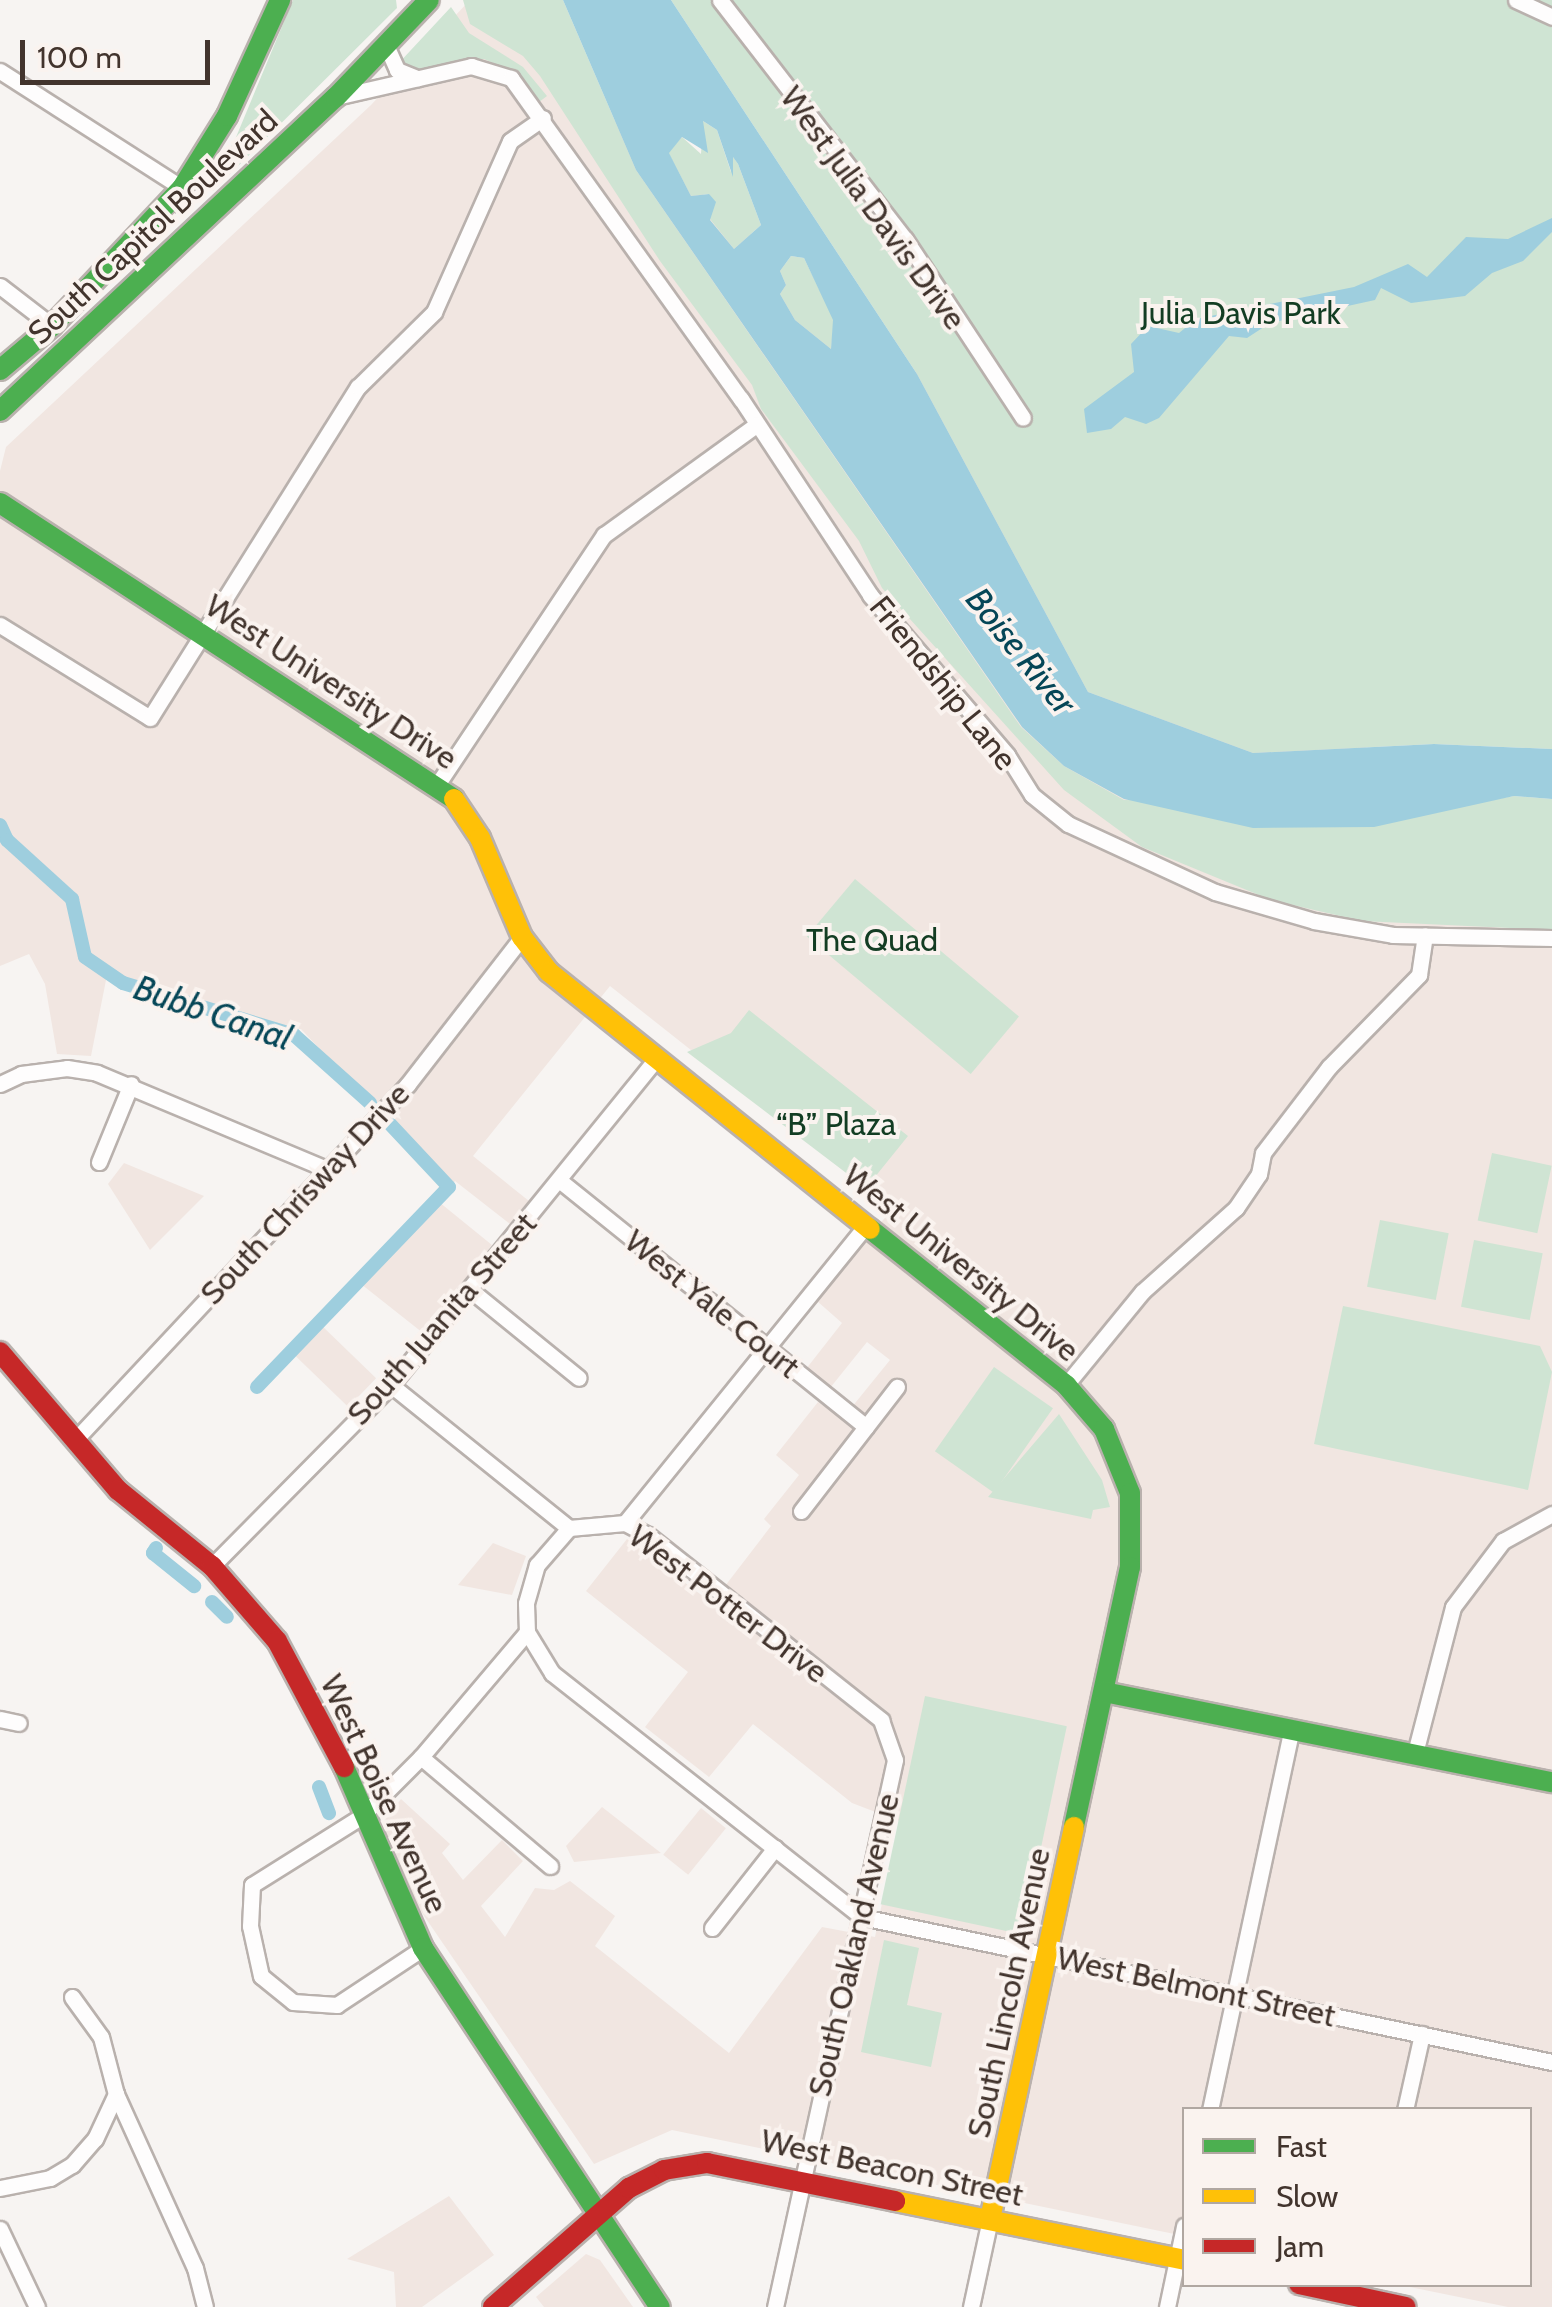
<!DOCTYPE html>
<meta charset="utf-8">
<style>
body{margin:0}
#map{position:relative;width:1552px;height:2307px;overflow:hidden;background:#f7f4f2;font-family:Cabin,sans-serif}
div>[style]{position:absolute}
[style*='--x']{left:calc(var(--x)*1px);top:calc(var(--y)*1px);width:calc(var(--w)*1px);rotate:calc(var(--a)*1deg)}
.built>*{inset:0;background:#f1e6e1;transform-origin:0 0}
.green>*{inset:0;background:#cfe4d3;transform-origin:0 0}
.water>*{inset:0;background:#9ecede}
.canal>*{height:14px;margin:-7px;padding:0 7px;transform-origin:7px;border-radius:7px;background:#9ecede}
.roads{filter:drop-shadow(2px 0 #b9b1ad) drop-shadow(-2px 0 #b9b1ad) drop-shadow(0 2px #b9b1ad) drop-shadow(0 -2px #b9b1ad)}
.street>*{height:15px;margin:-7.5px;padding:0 7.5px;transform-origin:7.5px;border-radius:7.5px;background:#fefdfd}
.fast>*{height:20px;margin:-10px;padding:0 10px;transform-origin:10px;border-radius:10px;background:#4caf50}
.slow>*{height:20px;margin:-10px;padding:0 10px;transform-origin:10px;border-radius:10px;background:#ffc107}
.jam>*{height:20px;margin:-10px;padding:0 10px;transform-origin:10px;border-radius:10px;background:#c62828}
span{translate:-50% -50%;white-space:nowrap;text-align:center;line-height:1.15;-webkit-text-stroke:8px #faf3ef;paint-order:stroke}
.street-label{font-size:32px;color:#42342d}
.park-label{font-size:32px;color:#133d23}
.water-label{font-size:35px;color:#054657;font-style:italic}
.legend{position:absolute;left:1182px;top:2107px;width:350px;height:180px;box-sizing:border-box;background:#faf3ef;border:2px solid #b0a7a1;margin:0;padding:12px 18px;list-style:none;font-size:30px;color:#42342d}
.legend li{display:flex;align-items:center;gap:20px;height:50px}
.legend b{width:50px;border:2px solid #b0a7a1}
.scale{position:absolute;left:20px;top:40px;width:190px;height:45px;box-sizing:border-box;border:5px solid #42342d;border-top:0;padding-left:12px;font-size:30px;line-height:35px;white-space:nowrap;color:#42342d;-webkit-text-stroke:8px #faf3ef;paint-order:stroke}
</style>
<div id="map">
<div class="built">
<i style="clip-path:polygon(470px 0,1552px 903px,1552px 2307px,1508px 2307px,1400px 2285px,1530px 2284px,1530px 2110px,1184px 2110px,1184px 2236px,672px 2130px,594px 2164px,418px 1907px,382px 1823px,401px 1799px,450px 1844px,442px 1853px,463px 1880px,502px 1840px,523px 1861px,481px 1906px,505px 1937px,535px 1888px,554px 1890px,570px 1881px,615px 1916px,595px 1946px,729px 2053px,822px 1927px,875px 1937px,899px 1821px,852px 1803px,753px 1724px,709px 1777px,645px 1727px,688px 1672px,586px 1591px,627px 1539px,712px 1603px,771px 1526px,764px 1519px,799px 1475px,776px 1455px,818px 1402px,843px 1418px,890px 1360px,867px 1342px,830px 1388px,806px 1369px,842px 1323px,817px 1301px,892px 1209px,610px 986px,473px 1156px,529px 1201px,510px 1224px,455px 1181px,439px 1202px,492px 1245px,423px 1333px,361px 1284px,426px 1217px,442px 1180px,301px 1029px,246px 1025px,108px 970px,91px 1056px,57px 1054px,45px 984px,29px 954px,0 966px,0 471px,6px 447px,371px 105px)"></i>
<i style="clip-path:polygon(124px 1163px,204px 1196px,150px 1250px,108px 1184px)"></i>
<i style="left:320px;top:1324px;width:78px;height:40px;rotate:44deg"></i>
<i style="clip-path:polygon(493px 1543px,526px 1556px,512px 1595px,458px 1585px)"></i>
<i style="clip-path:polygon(602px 1807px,661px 1853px,574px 1862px,566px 1846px)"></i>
<i style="left:701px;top:1808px;width:32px;height:60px;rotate:39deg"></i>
<i style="clip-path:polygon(449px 2196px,494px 2255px,422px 2307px,396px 2307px,394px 2272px,347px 2259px)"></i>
<i style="clip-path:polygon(586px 2254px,600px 2260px,633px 2307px,544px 2307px,536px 2297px)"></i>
</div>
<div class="green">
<i style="clip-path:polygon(293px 0,396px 0,397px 8px,213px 191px,205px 186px,234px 142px)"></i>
<i style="clip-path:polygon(463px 0,563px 0,636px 170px,1021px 727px,1064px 766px,1124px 800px,1463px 805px,1514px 796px,1552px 799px,1552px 930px,1362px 921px,1271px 900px,1142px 847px,1064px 790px,882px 588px,859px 541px,761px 409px,752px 385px,660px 261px,540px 76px,523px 56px,470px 24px)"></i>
<i style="clip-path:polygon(671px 0,1552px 0,1552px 749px,1434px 744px,1253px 753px,1088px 692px,917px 374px)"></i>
<i style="clip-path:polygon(451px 7px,469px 33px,523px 67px,547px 96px,539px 102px,517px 74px,484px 59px,412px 70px,397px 65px)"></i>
<i style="clip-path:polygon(703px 121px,717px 130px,731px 172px,732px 155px,738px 164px,761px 225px,734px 249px,710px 219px,709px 194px,691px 196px,668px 152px,682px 137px,701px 154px)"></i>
<i style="clip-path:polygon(791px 256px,804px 258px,834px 320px,831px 349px,795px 320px,780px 294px,786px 285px,780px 271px)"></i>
<i style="left:855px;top:879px;width:214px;height:75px;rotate:40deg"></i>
<i style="clip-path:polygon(749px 1010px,908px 1136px,866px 1188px,687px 1052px,731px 1033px)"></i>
<i style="left:1492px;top:1153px;width:61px;height:69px;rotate:12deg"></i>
<i style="left:1380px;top:1220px;width:70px;height:68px;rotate:11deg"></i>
<i style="left:1474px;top:1240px;width:70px;height:68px;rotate:11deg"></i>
<i style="clip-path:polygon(1343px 1306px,1540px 1346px,1552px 1372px,1528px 1490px,1314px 1444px)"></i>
<i style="left:994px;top:1367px;width:72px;height:103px;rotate:35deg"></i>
<i style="clip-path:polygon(1059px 1414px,1102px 1480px,1110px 1507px,1093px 1510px,1091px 1519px,988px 1497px)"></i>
<i style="left:925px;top:1696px;width:145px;height:213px;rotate:12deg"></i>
<i style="clip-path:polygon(884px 1940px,919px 1948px,907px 2005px,942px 2013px,931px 2067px,861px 2052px)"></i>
</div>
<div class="water">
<i style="clip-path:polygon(evenodd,563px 0,671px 0,917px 374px,1088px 692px,1253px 753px,1434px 744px,1552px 749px,1552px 799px,1514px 796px,1374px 827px,1253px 828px,1124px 799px,1064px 766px,1022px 727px,636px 170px,563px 0,703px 121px,717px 130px,733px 177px,733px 157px,738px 164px,761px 225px,734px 249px,710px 220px,716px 202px,709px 194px,691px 196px,669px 153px,682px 137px,708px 153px,703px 121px,563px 0,791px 256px,804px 258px,833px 320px,831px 349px,795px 320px,780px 294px,786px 285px,780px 271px,791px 256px)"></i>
<i style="clip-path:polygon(1552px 218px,1552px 232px,1523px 261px,1492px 273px,1465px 296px,1411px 303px,1381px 288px,1375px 300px,1270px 323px,1247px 338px,1229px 336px,1159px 418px,1146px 424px,1125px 417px,1111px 429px,1087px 433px,1084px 409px,1134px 372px,1131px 344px,1148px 326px,1179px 333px,1196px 319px,1354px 287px,1408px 264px,1427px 277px,1466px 237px,1508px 239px)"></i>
</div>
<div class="canal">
<i style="--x:0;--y:825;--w:17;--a:65"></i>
<i style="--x:7;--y:840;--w:88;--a:42.2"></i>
<i style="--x:72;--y:899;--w:59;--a:77.4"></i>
<i style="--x:85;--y:957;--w:46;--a:34.4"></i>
<i style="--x:123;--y:983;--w:179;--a:16.9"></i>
<i style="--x:294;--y:1035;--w:102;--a:41.8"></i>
<i style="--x:257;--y:1387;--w:277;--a:-46.2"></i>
<i style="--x:449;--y:1187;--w:86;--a:-133.1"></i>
<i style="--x:156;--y:1548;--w:6;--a:121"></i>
<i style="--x:153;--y:1553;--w:53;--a:38.8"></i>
<i style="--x:212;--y:1602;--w:21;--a:45"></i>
<i style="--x:319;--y:1787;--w:28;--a:69"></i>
</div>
<div class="roads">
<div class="street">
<i style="--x:720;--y:0;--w:302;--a:52.3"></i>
<i style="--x:905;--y:239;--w:214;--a:56.6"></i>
<i style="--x:1516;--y:0;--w:40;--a:25"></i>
<i style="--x:386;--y:45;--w:27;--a:66"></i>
<i style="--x:397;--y:70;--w:22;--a:22"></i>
<i style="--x:0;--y:71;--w:216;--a:32.7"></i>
<i style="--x:336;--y:97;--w:139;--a:-12.9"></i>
<i style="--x:471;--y:66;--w:42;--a:16.7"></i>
<i style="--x:511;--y:78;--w:395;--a:54.4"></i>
<i style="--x:741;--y:399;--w:235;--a:56.6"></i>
<i style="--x:870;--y:595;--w:211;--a:49.4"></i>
<i style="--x:1007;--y:755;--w:47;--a:58"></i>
<i style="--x:1032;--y:795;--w:46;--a:38.9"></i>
<i style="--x:1068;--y:824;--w:162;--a:24.8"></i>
<i style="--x:1215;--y:892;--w:103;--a:16.3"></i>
<i style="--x:1314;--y:921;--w:80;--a:10"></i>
<i style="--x:1393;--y:935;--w:159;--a:1.1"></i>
<i style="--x:0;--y:286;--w:66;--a:37.6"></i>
<i style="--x:0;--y:625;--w:176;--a:31.8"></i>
<i style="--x:150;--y:718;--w:391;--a:-57.9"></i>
<i style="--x:358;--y:387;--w:107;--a:-44.6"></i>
<i style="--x:434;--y:312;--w:187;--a:-66"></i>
<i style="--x:510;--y:141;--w:40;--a:-34.9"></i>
<i style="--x:437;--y:785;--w:301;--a:-56.3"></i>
<i style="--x:604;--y:535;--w:188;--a:-35.9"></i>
<i style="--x:0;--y:1084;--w:23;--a:-25"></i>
<i style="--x:21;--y:1074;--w:46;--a:-7.4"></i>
<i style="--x:67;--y:1068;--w:30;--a:9"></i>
<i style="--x:97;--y:1073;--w:249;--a:22.7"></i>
<i style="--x:99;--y:1162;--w:84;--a:-67.7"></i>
<i style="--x:559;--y:1180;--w:394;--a:38.8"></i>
<i style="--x:473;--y:1292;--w:136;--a:39.1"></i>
<i style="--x:391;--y:1385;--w:228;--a:38.8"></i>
<i style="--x:569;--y:1528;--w:56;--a:-5.1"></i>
<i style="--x:625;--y:1523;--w:26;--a:28"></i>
<i style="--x:648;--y:1535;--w:298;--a:38.4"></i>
<i style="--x:881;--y:1720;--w:42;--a:70.7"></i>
<i style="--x:895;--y:1760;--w:560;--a:102.37"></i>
<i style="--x:1066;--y:1385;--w:120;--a:-50.7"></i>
<i style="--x:1142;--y:1292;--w:126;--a:-41.8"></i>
<i style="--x:1236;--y:1208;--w:41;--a:-55.9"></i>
<i style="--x:1259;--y:1174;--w:21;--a:-79"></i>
<i style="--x:1263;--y:1153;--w:108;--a:-52.5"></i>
<i style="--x:1329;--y:1067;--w:129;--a:-45.6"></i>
<i style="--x:1419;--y:975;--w:40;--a:-81.5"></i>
<i style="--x:75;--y:1440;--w:487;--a:-46.9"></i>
<i style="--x:408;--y:1084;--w:186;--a:-52.2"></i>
<i style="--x:801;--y:1511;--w:157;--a:-52.3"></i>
<i style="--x:625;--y:1523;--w:383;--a:-51"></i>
<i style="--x:212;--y:1566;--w:255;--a:-45.3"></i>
<i style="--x:391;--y:1385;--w:420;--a:-50.9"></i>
<i style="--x:527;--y:1632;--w:48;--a:58.6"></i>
<i style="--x:552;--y:1673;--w:395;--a:38.2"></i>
<i style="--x:862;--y:1917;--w:705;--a:11.87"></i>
<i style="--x:0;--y:1719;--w:19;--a:12"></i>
<i style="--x:1415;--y:1753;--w:151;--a:-75.4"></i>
<i style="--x:1453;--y:1607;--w:83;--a:-52.9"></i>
<i style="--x:1503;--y:1541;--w:56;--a:-28.9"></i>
<i style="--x:421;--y:1757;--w:169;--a:40.2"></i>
<i style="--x:712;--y:1928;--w:102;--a:-51.8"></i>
<i style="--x:423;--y:1948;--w:103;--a:146.5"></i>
<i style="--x:337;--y:2005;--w:44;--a:-176.1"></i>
<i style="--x:293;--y:2002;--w:41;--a:-140.9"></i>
<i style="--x:261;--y:1976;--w:51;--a:-102.4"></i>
<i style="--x:250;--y:1926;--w:41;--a:-87.2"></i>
<i style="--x:252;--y:1885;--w:130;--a:-32.1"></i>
<i style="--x:362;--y:1816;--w:83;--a:-45"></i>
<i style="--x:421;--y:1757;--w:164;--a:-49.7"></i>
<i style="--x:527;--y:1632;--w:29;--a:-92"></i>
<i style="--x:526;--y:1603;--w:40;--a:-74"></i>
<i style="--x:537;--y:1565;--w:49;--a:-49.1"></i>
<i style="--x:72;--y:1997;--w:49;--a:54.1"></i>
<i style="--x:101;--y:2037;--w:59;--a:75.3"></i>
<i style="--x:116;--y:2094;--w:191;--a:65.6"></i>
<i style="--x:195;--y:2268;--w:40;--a:75.6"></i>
<i style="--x:1210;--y:2110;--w:391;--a:-77.9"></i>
<i style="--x:1405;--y:2110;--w:78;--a:-77.4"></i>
<i style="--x:0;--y:2188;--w:51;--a:-11.3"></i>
<i style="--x:50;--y:2178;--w:26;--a:-31"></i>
<i style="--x:72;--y:2165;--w:35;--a:-49"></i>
<i style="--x:95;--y:2139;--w:50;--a:-65"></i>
<i style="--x:0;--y:2229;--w:86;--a:64.6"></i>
<i style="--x:971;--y:2307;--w:90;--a:-77.8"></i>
<i style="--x:1167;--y:2307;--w:83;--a:-78.1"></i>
</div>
<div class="fast">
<i style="--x:0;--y:370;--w:68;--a:-40.2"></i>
<i style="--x:52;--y:326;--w:190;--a:-46.7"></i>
<i style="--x:182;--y:188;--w:85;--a:-58"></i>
<i style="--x:227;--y:116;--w:128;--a:-65.4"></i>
<i style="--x:0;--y:411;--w:460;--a:-43.1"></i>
<i style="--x:336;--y:97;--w:134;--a:-46.2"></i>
<i style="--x:0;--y:503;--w:542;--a:33.1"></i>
<i style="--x:870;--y:1229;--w:251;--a:38.5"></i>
<i style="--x:1066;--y:1385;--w:58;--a:49.2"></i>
<i style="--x:1104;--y:1429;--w:69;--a:67.9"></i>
<i style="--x:1130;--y:1493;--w:74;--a:90"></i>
<i style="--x:1130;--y:1567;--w:266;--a:102.2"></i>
<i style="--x:1104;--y:1692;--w:457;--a:11.4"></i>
<i style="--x:344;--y:1767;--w:197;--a:66.4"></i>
<i style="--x:423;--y:1948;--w:430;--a:56.6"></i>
</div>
<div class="slow">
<i style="--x:454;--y:799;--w:47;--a:56.3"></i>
<i style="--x:480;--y:838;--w:108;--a:67"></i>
<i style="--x:522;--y:937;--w:44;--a:52.4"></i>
<i style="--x:549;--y:972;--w:411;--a:38.7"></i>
<i style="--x:895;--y:2201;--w:295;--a:11.5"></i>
<i style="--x:990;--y:2219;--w:401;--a:-77.9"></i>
</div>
<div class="jam">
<i style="--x:0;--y:1352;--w:182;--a:49.5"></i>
<i style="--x:118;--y:1490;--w:121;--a:39"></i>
<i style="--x:212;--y:1566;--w:99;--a:49.1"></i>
<i style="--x:277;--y:1641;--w:143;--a:62"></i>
<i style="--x:1299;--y:2284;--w:109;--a:12.1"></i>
<i style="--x:493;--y:2307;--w:181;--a:-41.2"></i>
<i style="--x:629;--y:2188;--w:39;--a:-27"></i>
<i style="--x:664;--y:2170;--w:44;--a:-9.2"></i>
<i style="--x:707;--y:2163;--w:192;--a:11.4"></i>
</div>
</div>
<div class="street-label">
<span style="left:873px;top:208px;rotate:54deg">West Julia Davis Drive</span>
<span style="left:153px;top:227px;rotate:-43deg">South Capitol Boulevard</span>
<span style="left:331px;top:682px;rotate:33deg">West University Drive</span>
<span style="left:943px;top:683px;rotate:51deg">Friendship Lane</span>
<span style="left:305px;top:1194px;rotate:-47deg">South Chrisway Drive</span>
<span style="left:961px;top:1263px;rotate:39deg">West University Drive</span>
<span style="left:712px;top:1304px;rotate:39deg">West Yale Court</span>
<span style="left:442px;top:1319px;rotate:-49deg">South Juanita Street</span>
<span style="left:728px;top:1604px;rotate:37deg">West Potter Drive</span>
<span style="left:384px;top:1794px;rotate:65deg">West Boise Avenue</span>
<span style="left:854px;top:1945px;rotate:-77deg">South Oakland Avenue</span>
<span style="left:1196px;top:1987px;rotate:12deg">West Belmont Street</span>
<span style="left:1009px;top:1993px;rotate:-78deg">South Lincoln Avenue</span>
<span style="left:892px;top:2168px;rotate:12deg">West Beacon Street</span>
</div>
<div class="park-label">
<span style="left:1241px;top:313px">Julia Davis Park</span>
<span style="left:872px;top:940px">The Quad</span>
<span style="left:836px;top:1124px">“B” Plaza</span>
</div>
<div class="water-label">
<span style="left:1021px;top:651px;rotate:51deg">Boise River</span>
<span style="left:213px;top:1013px;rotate:19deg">Bubb Canal</span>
</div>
<ul class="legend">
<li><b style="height:12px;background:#4caf50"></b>Fast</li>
<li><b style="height:12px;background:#ffc107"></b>Slow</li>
<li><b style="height:12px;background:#c62828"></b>Jam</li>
</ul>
<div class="scale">100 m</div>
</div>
